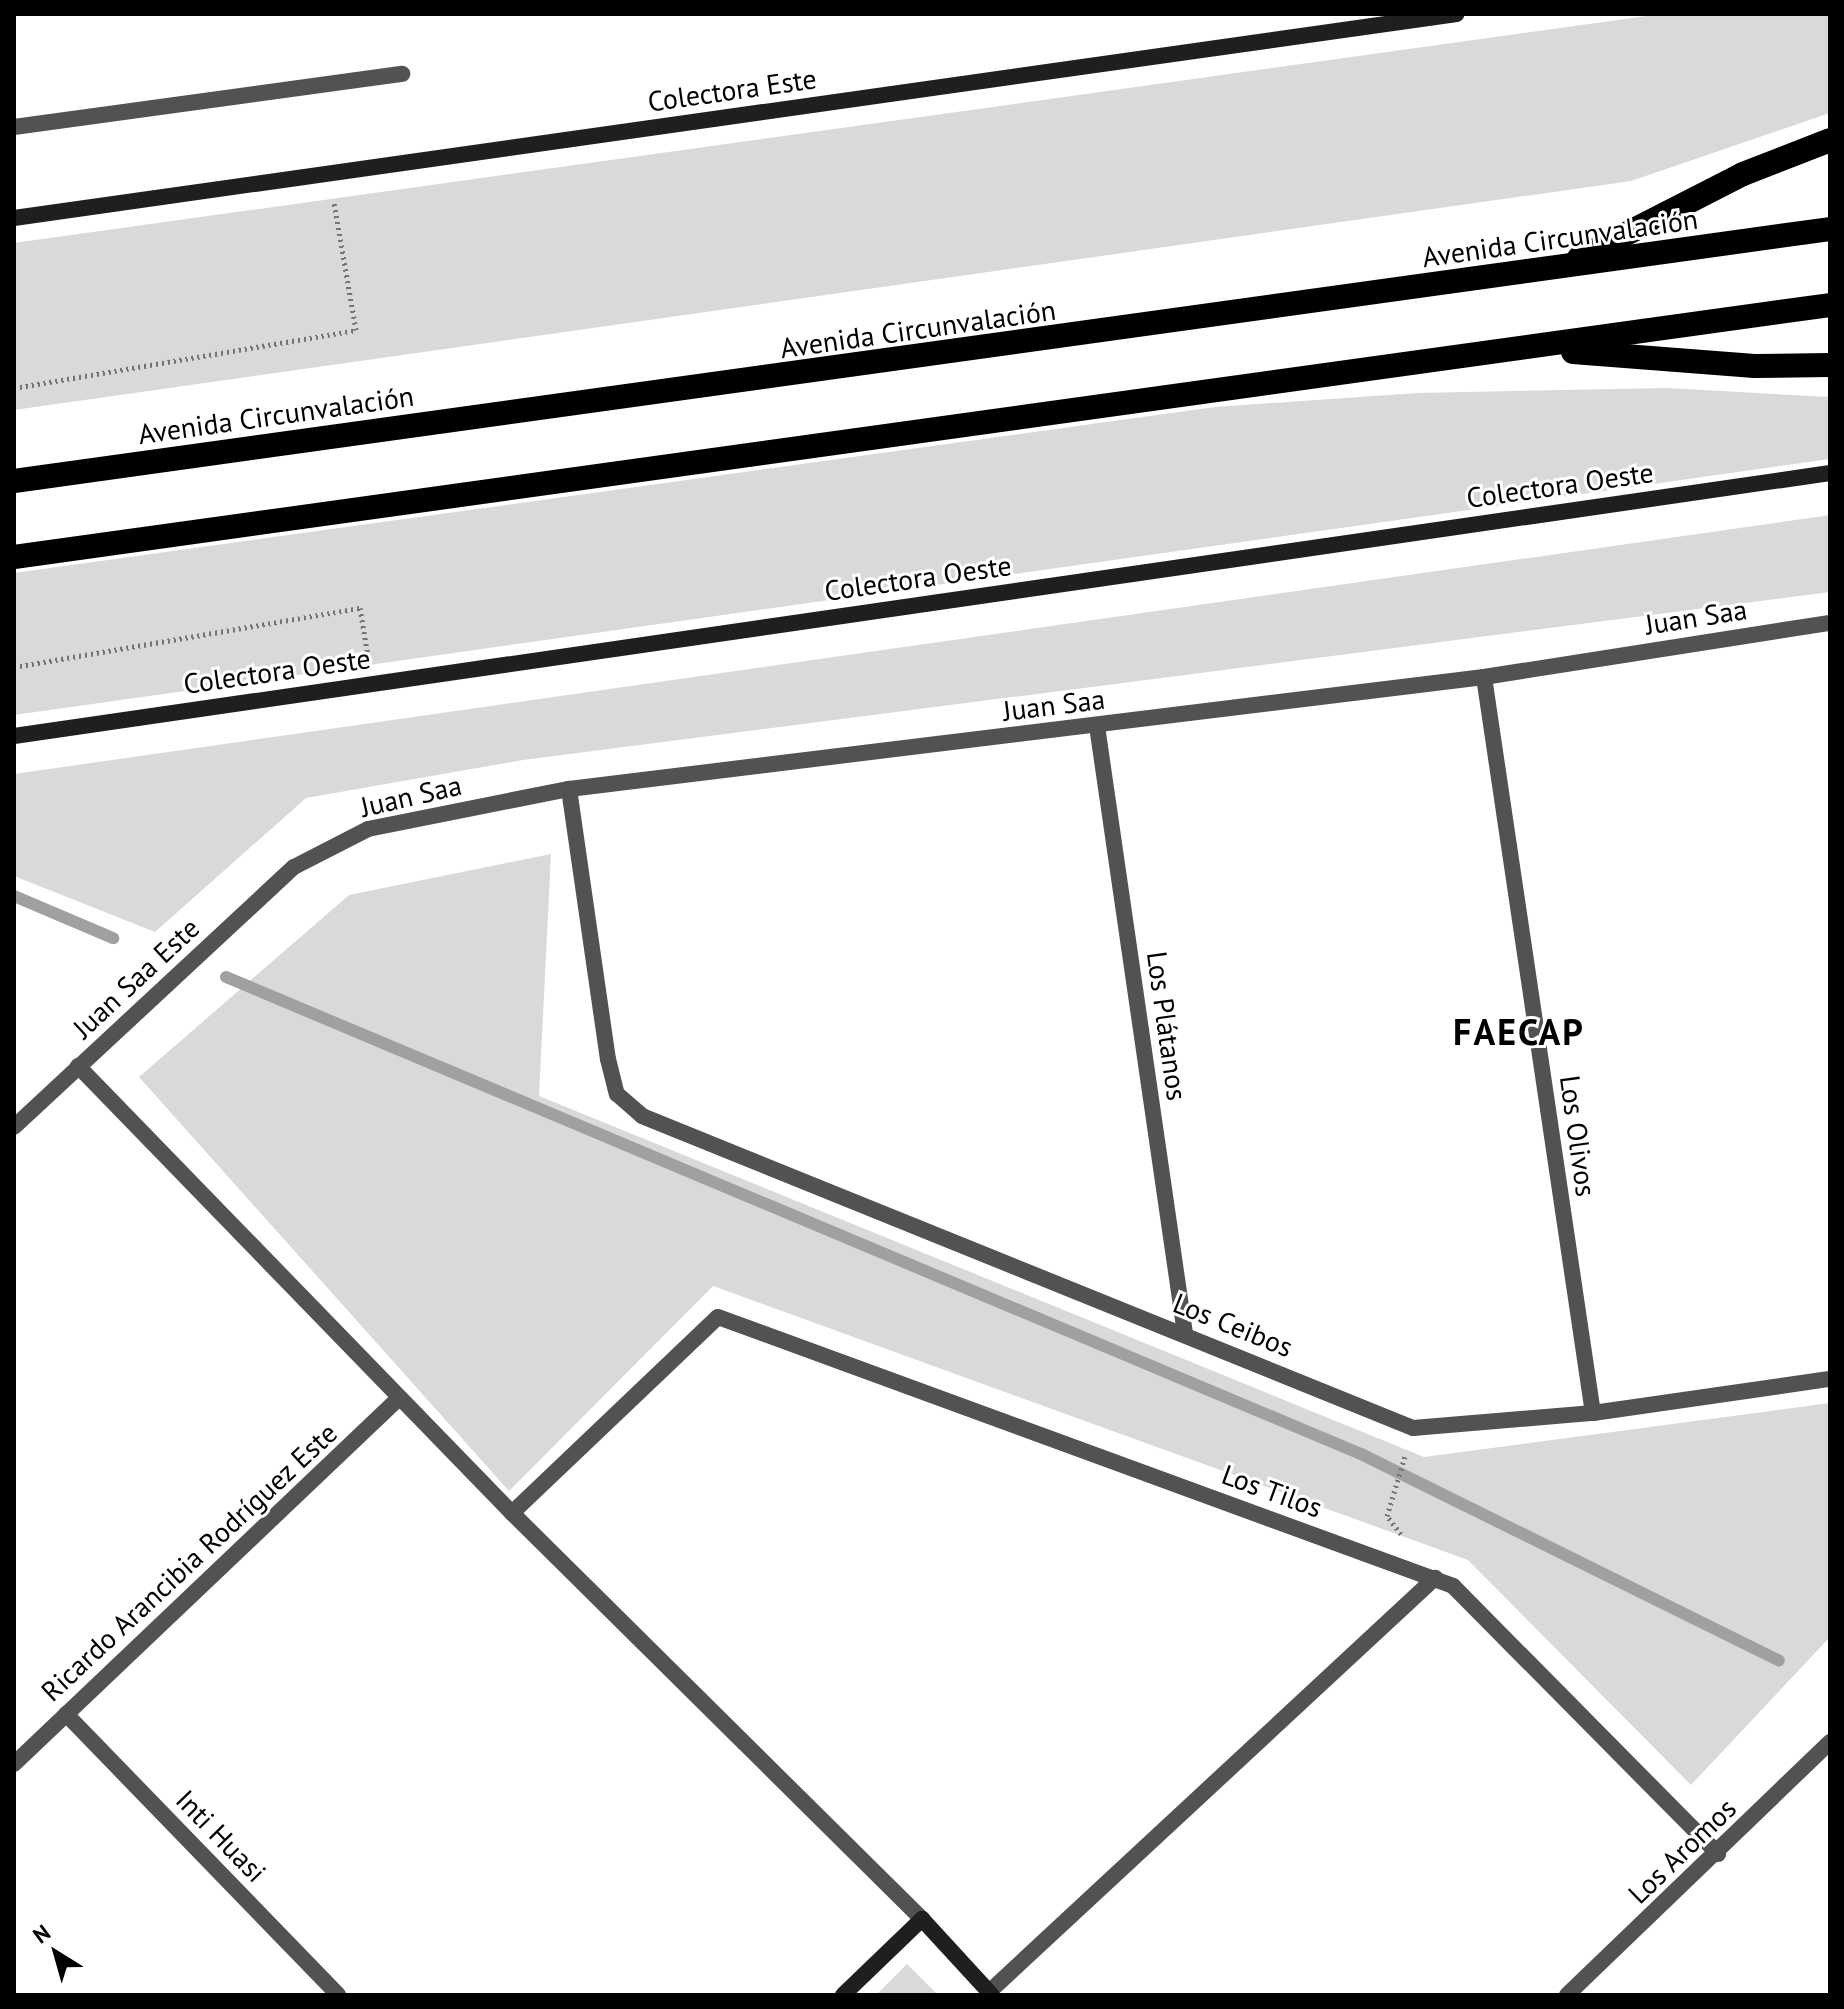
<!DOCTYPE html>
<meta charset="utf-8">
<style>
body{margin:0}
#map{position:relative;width:1844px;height:2009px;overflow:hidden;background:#fff;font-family:"PT Sans",sans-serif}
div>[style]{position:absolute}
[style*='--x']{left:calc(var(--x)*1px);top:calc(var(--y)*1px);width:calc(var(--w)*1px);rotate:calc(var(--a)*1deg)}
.green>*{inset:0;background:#d9d9d9}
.stream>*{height:12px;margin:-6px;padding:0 6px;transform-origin:6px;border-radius:6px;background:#a0a0a0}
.path>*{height:5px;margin-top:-2.5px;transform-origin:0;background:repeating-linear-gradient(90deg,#747474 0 2px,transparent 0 6px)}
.lane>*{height:16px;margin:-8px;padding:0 8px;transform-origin:8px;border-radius:8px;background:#525252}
.street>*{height:16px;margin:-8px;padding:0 8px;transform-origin:8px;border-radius:8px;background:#525252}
.secondary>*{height:16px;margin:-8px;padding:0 8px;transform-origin:8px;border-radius:8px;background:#1f1f1f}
.highway>*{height:24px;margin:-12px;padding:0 12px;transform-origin:12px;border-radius:12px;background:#000}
span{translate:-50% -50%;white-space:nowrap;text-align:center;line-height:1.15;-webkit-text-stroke:6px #fff;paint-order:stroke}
.street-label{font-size:28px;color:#000}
.district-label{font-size:36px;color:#000;font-weight:700;letter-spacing:2px}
.frame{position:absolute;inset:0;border:16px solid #000;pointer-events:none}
.north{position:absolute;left:16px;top:1913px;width:80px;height:80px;-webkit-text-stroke:6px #fff;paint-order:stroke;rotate:323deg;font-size:22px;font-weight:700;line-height:32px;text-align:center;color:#000}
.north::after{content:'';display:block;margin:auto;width:28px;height:36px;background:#000;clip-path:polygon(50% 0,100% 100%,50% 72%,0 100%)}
</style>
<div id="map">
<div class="green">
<i style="clip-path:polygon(1661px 14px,1830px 14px,1830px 113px,1631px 181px,14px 410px,14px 243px)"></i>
<i style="clip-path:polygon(1667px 388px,1830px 397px,1830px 459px,14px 715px,14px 573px,1215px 407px,1417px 393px)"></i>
<i style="clip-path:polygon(1830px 515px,1830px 592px,523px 760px,306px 798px,155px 932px,14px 876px,14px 774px)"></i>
<i style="clip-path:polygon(551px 854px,539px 1096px,1424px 1457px,1830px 1403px,1830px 1637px,1691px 1785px,1468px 1560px,713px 1286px,509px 1491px,139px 1077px,349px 895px)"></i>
<i style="clip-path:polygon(907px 1964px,938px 1995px,876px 1995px)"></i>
</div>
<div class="stream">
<i style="--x:14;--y:896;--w:108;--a:23"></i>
<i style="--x:226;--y:977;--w:1231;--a:22.8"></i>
<i style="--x:1361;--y:1454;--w:466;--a:26.3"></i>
</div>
<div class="path">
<i style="--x:14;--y:388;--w:347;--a:-9.6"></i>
<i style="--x:356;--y:330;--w:130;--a:-99.8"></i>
<i style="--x:14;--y:667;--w:351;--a:-9.7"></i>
<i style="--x:360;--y:608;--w:49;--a:80.5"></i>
<i style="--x:1401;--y:1534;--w:23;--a:-128"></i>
<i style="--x:1387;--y:1516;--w:63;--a:-73.3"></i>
</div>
<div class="lane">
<i style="--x:14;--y:127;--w:392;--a:-7.8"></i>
</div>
<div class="street">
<i style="--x:1484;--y:677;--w:744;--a:81.58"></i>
<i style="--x:1097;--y:726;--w:614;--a:81.76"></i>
<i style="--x:569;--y:789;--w:273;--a:81.8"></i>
<i style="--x:608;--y:1059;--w:36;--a:76"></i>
<i style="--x:617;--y:1094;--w:33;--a:41"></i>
<i style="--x:642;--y:1116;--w:832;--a:22.03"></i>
<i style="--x:1413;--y:1428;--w:181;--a:-4.8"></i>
<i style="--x:1593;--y:1413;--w:239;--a:-8.2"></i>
<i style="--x:78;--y:1066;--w:623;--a:45.85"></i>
<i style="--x:512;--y:1513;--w:577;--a:44.72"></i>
<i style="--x:14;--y:1127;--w:382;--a:-42.9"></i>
<i style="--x:294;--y:867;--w:83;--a:-27.2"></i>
<i style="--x:368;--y:829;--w:205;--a:-11.3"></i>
<i style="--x:569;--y:789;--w:922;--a:-6.98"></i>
<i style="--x:1484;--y:677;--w:350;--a:-8.9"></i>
<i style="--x:512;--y:1513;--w:284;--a:-43.6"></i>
<i style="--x:718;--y:1317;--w:783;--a:20.1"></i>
<i style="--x:1453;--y:1586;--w:377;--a:45.3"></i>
<i style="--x:66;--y:1714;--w:391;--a:45.9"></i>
<i style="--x:14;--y:1764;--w:531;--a:-43.55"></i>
<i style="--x:989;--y:1992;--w:609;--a:-42.87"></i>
<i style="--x:1567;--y:1995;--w:365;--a:-43.9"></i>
</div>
<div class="secondary">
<i style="--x:14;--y:218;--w:1457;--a:-8.05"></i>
<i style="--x:14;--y:736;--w:1835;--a:-8.24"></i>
<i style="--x:843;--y:1995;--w:110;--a:-43.9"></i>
<i style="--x:922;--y:1919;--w:103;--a:47.4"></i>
</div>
<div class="highway">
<i style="--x:1579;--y:258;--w:184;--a:-27.1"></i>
<i style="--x:1743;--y:174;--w:93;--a:-21.3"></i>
<i style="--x:1573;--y:352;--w:182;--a:4.4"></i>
<i style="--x:1754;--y:366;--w:76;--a:-0.8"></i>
<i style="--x:14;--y:481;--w:1833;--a:-7.9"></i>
<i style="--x:14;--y:557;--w:1833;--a:-7.9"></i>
</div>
<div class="street-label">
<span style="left:732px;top:90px;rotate:-8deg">Colectora Este</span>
<span style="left:1560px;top:238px;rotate:-8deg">Avenida Circunvalación</span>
<span style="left:918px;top:329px;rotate:-8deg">Avenida Circunvalación</span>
<span style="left:276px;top:415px;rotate:-8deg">Avenida Circunvalación</span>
<span style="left:1560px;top:485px;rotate:-8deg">Colectora Oeste</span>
<span style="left:918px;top:578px;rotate:-8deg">Colectora Oeste</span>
<span style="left:1696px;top:617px;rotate:-9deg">Juan Saa</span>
<span style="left:277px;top:671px;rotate:-8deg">Colectora Oeste</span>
<span style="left:1054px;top:705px;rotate:-7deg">Juan Saa</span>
<span style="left:411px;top:796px;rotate:-13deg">Juan Saa</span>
<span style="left:136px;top:978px;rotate:-43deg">Juan Saa Este</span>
<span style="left:1167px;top:1026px;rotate:82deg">Los Plátanos</span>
<span style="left:1578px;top:1136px;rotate:82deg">Los Olivos</span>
<span style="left:1233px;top:1325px;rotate:22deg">Los Ceibos</span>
<span style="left:1272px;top:1491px;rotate:20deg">Los Tilos</span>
<span style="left:189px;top:1562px;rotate:-43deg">Ricardo Arancibia Rodríguez Este</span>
<span style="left:221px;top:1836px;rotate:46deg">Inti Huasi</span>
<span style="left:1682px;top:1851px;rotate:-44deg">Los Aromos</span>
</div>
<div class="district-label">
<span style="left:1519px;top:1032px">FAECAP</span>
</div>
<div class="frame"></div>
<div class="north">N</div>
</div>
